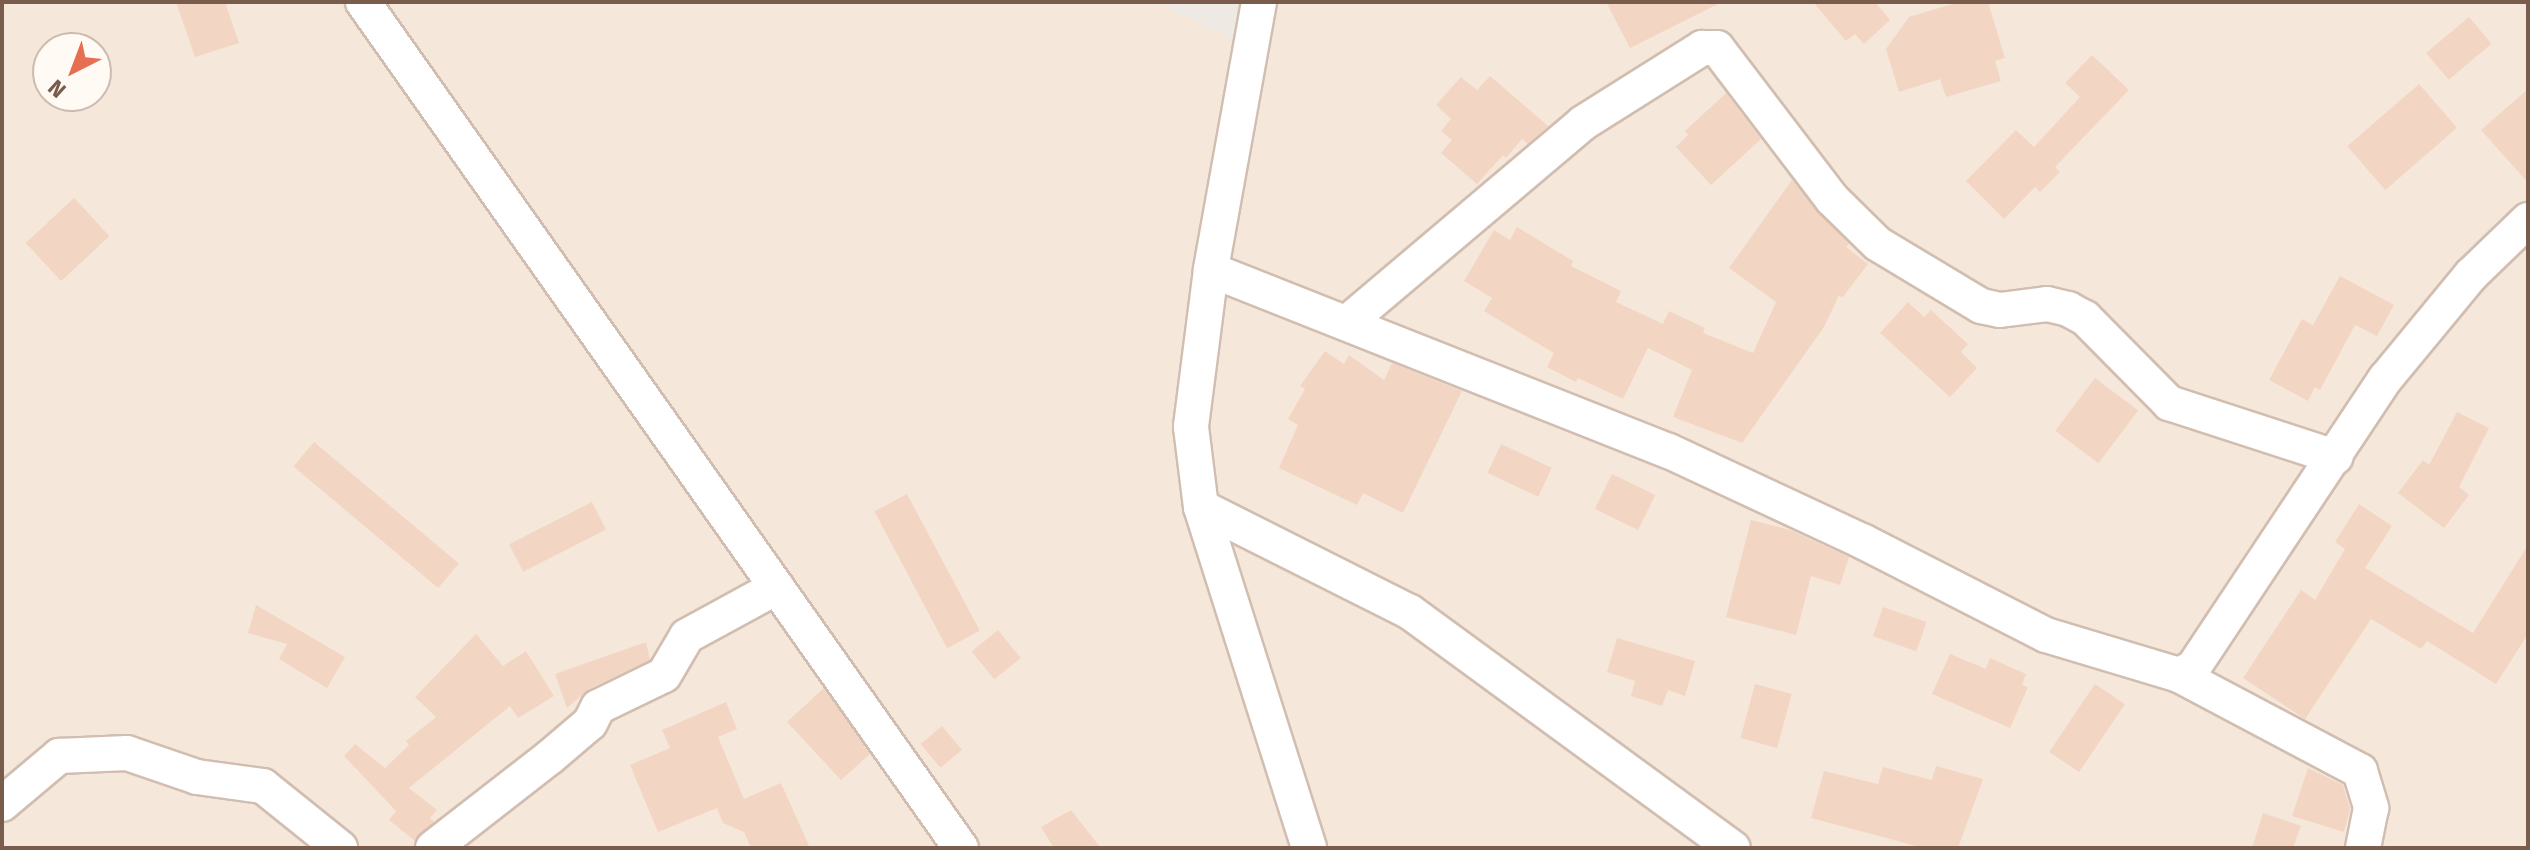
<!DOCTYPE html>
<style>
body{margin:0}
#map{position:relative;width:2530px;height:850px;overflow:hidden;background:#fdf6ec;font-family:"Fira Sans",sans-serif}
div>[style]{position:absolute}
[style*='--x']{left:calc(var(--x)*1px);top:calc(var(--y)*1px);width:calc(var(--w)*1px);rotate:calc(var(--a)*1deg)}
.residential>*{inset:0;background:#f5e8da}
.industrial>*{inset:0;background:#efe9e4}
.building>*{inset:0;background:#f3d5c3;transform-origin:0 0}
.roads{filter:drop-shadow(2px 0 #d1beb0) drop-shadow(-2px 0 #d1beb0) drop-shadow(0 2px #d1beb0) drop-shadow(0 -2px #d1beb0)}
.minor>*{height:34px;margin:-17px;padding:0 17px;transform-origin:17px;border-radius:17px;background:#fff}
span{translate:-50% -50%;white-space:nowrap;text-align:center;line-height:1.15;-webkit-text-stroke:6px #fffaf3;paint-order:stroke}
.frame{position:absolute;inset:0;border:4px solid #7a5c4d;pointer-events:none}
.north{position:absolute;left:32px;top:32px;width:80px;height:80px;box-sizing:border-box;background:#fffaf3;border:2px solid #cabbb1;border-radius:50%;rotate:222deg;font-size:22px;font-weight:700;line-height:32px;text-align:center;color:#7a5c4d}
.north::after{content:'';display:block;margin:auto;width:28px;height:36px;background:#e76f51;clip-path:polygon(50% 0,100% 100%,50% 72%,0 100%)}
</style>
<div id="map">
<div class="residential">
<i style="clip-path:polygon(evenodd,2px 2px,2528px 2px,2528px 848px,2px 848px,2px 2px,48px 48px,96px 48px,96px 96px,48px 96px,48px 48px)"></i>
</div>
<div class="industrial">
<i style="clip-path:polygon(1154px 2px,1243px 2px,1236px 40px)"></i>
</div>
<div class="building">
<i style="clip-path:polygon(176px 2px,225px 2px,239px 43px,195px 57px)"></i>
<i style="clip-path:polygon(1606px 2px,1722px 2px,1630px 48px)"></i>
<i style="clip-path:polygon(1813px 2px,1875px 2px,1890px 20px,1864px 44px,1855px 34px,1846px 41px)"></i>
<i style="clip-path:polygon(1959px 2px,1988px 2px,2005px 58px,1995px 61px,2001px 81px,1946px 97px,1940px 79px,1899px 92px,1886px 49px,1909px 17px)"></i>
<i style="left:2469px;top:17px;width:35px;height:56px;rotate:50deg"></i>
<i style="clip-path:polygon(2092px 55px,2129px 90px,2055px 167px,2060px 172px,2040px 192px,2035px 187px,2004px 219px,1966px 181px,2016px 130px,2034px 147px,2080px 97px,2065px 83px)"></i>
<i style="clip-path:polygon(1490px 76px,1548px 126px,1528px 144px,1522px 139px,1506px 158px,1503px 155px,1477px 184px,1441px 153px,1452px 140px,1441px 131px,1451px 119px,1436px 105px,1461px 77px,1477px 90px)"></i>
<i style="left:2419px;top:84px;width:58px;height:95px;rotate:49deg"></i>
<i style="clip-path:polygon(2528px 89px,2528px 183px,2481px 130px)"></i>
<i style="clip-path:polygon(1726px 93px,1761px 139px,1711px 185px,1676px 147px,1688px 135px,1685px 131px)"></i>
<i style="clip-path:polygon(1792px 180px,1849px 244px,1846px 247px,1868px 264px,1842px 298px,1839px 295px,1824px 327px,1742px 443px,1673px 417px,1692px 370px,1648px 348px,1623px 399px,1578px 378px,1576px 382px,1547px 367px,1554px 353px,1484px 311px,1492px 298px,1464px 281px,1494px 230px,1510px 240px,1517px 227px,1573px 261px,1571px 266px,1621px 291px,1616px 302px,1663px 324px,1669px 311px,1705px 328px,1703px 333px,1753px 353px,1776px 302px,1729px 268px)"></i>
<i style="left:74px;top:198px;width:52px;height:66px;rotate:47deg"></i>
<i style="clip-path:polygon(2340px 276px,2394px 305px,2377px 336px,2355px 325px,2320px 390px,2315px 387px,2308px 401px,2269px 380px,2302px 319px,2313px 325px)"></i>
<i style="clip-path:polygon(1908px 302px,1924px 317px,1931px 310px,1968px 344px,1961px 352px,1977px 368px,1950px 397px,1880px 333px)"></i>
<i style="clip-path:polygon(1325px 351px,1344px 364px,1349px 355px,1384px 380px,1392px 363px,1462px 391px,1403px 513px,1363px 493px,1357px 505px,1279px 468px,1298px 425px,1288px 419px,1305px 389px,1300px 386px)"></i>
<i style="left:2095px;top:378px;width:54px;height:66px;rotate:37deg"></i>
<i style="clip-path:polygon(2457px 412px,2489px 428px,2459px 487px,2469px 495px,2444px 528px,2398px 493px,2423px 460px,2429px 465px)"></i>
<i style="left:314px;top:442px;width:189px;height:32px;rotate:40deg"></i>
<i style="left:1501px;top:444px;width:56px;height:32px;rotate:25deg"></i>
<i style="left:1612px;top:474px;width:48px;height:39px;rotate:26deg"></i>
<i style="left:907px;top:494px;width:155px;height:37px;rotate:62deg"></i>
<i style="left:592px;top:502px;width:31px;height:93px;rotate:63deg"></i>
<i style="clip-path:polygon(2359px 504px,2392px 526px,2365px 568px,2473px 633px,2528px 545px,2528px 634px,2496px 684px,2427px 641px,2421px 649px,2371px 619px,2305px 719px,2243px 678px,2301px 590px,2315px 600px,2345px 549px,2335px 542px)"></i>
<i style="clip-path:polygon(1751px 520px,1790px 530px,1849px 557px,1840px 585px,1811px 576px,1796px 635px,1726px 617px)"></i>
<i style="clip-path:polygon(256px 605px,345px 657px,327px 688px,279px 659px,287px 644px,248px 633px)"></i>
<i style="left:1883px;top:607px;width:46px;height:31px;rotate:19deg"></i>
<i style="left:998px;top:630px;width:36px;height:34px;rotate:51deg"></i>
<i style="clip-path:polygon(476px 634px,503px 666px,526px 651px,554px 696px,518px 718px,510px 706px,409px 788px,437px 810px,430px 818px,434px 822px,415px 841px,389px 820px,396px 811px,344px 756px,355px 744px,385px 768px,409px 745px,406px 741px,436px 717px,415px 697px)"></i>
<i style="clip-path:polygon(1617px 638px,1695px 661px,1685px 696px,1668px 690px,1662px 706px,1631px 696px,1635px 681px,1607px 672px)"></i>
<i style="clip-path:polygon(646px 642px,650px 660px,589px 689px,567px 708px,555px 674px)"></i>
<i style="clip-path:polygon(1950px 654px,1986px 669px,1990px 658px,2026px 674px,2022px 685px,2028px 687px,2010px 728px,1932px 694px)"></i>
<i style="left:1755px;top:684px;width:38px;height:56px;rotate:15deg"></i>
<i style="left:2095px;top:684px;width:36px;height:82px;rotate:34deg"></i>
<i style="clip-path:polygon(824px 688px,870px 754px,841px 780px,787px 722px)"></i>
<i style="clip-path:polygon(726px 702px,737px 729px,718px 737px,744px 799px,781px 783px,810px 848px,751px 848px,744px 832px,723px 823px,717px 808px,658px 832px,630px 765px,670px 748px,662px 730px)"></i>
<i style="left:942px;top:726px;width:31px;height:28px;rotate:50deg"></i>
<i style="clip-path:polygon(1936px 766px,1983px 779px,1958px 848px,1924px 848px,1811px 818px,1824px 771px,1878px 784px,1883px 767px,1932px 780px)"></i>
<i style="clip-path:polygon(2308px 768px,2343px 785px,2350px 809px,2344px 832px,2292px 816px)"></i>
<i style="clip-path:polygon(1071px 810px,1101px 848px,1054px 848px,1041px 827px)"></i>
<i style="clip-path:polygon(2263px 813px,2301px 826px,2293px 848px,2252px 848px)"></i>
</div>
<div class="roads">
<div class="minor">
<i style="--x:363;--y:2;--w:1036;--a:54.75"></i>
<i style="--x:1259;--y:2;--w:272;--a:100.2"></i>
<i style="--x:1211;--y:270;--w:158;--a:97.3"></i>
<i style="--x:1191;--y:427;--w:81;--a:82.9"></i>
<i style="--x:1201;--y:507;--w:234;--a:26.7"></i>
<i style="--x:1410;--y:612;--w:400;--a:36.2"></i>
<i style="--x:1211;--y:270;--w:492;--a:21.6"></i>
<i style="--x:1669;--y:451;--w:215;--a:25"></i>
<i style="--x:1864;--y:542;--w:204;--a:27.1"></i>
<i style="--x:2046;--y:635;--w:139;--a:16.7"></i>
<i style="--x:2179;--y:675;--w:16;--a:-27"></i>
<i style="--x:2193;--y:668;--w:348;--a:-56.4"></i>
<i style="--x:2386;--y:378;--w:134;--a:-50.5"></i>
<i style="--x:2471;--y:275;--w:79;--a:-44"></i>
<i style="--x:1349;--y:321;--w:307;--a:-40.2"></i>
<i style="--x:1583;--y:123;--w:141;--a:-32.2"></i>
<i style="--x:1702;--y:48;--w:15;--a:0"></i>
<i style="--x:1717;--y:48;--w:190;--a:52.7"></i>
<i style="--x:1832;--y:199;--w:64;--a:44.4"></i>
<i style="--x:1878;--y:244;--w:120;--a:31"></i>
<i style="--x:1981;--y:306;--w:19;--a:12"></i>
<i style="--x:2000;--y:310;--w:47;--a:-7.3"></i>
<i style="--x:2047;--y:304;--w:22;--a:13"></i>
<i style="--x:2068;--y:309;--w:19;--a:28"></i>
<i style="--x:2085;--y:318;--w:120;--a:45.3"></i>
<i style="--x:2169;--y:403;--w:175;--a:18"></i>
<i style="--x:1201;--y:507;--w:358;--a:72.4"></i>
<i style="--x:2179;--y:675;--w:205;--a:27.9"></i>
<i style="--x:2360;--y:771;--w:39;--a:73"></i>
<i style="--x:2371;--y:808;--w:41;--a:101.3"></i>
<i style="--x:2;--y:804;--w:75;--a:-40.1"></i>
<i style="--x:59;--y:756;--w:68;--a:-2.5"></i>
<i style="--x:127;--y:753;--w:74;--a:18.9"></i>
<i style="--x:197;--y:777;--w:67;--a:7.8"></i>
<i style="--x:263;--y:786;--w:99;--a:38.8"></i>
<i style="--x:433;--y:848;--w:148;--a:-37.9"></i>
<i style="--x:550;--y:757;--w:52;--a:-40.4"></i>
<i style="--x:590;--y:723;--w:18;--a:-63"></i>
<i style="--x:598;--y:707;--w:73;--a:-25.9"></i>
<i style="--x:664;--y:675;--w:45;--a:-59.5"></i>
<i style="--x:687;--y:636;--w:102;--a:-28.6"></i>
</div>
</div>
<div class="frame"></div>
<div class="north">N</div>
</div>
